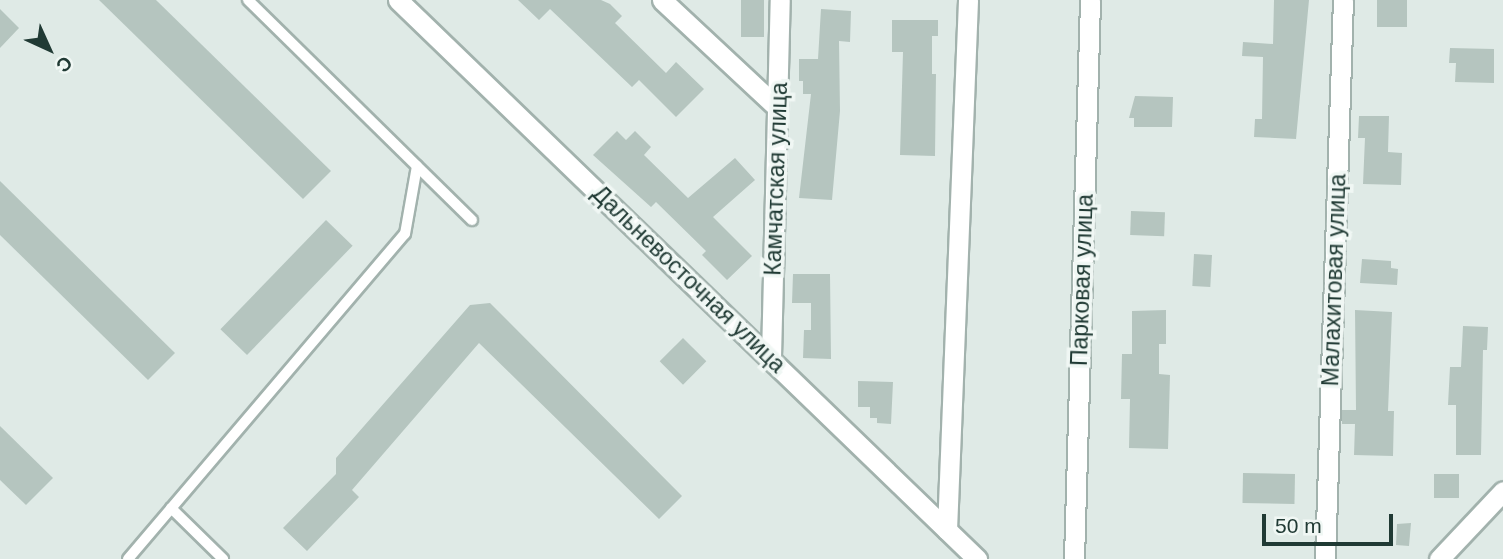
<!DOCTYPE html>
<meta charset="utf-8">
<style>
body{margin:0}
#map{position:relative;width:1503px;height:559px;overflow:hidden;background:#dfeae6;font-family:Helvetica,sans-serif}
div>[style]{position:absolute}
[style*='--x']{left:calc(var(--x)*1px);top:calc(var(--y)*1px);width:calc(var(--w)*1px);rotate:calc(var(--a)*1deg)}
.building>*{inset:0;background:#b5c5bf;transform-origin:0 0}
.roads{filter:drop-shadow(2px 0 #a2b2ad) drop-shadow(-2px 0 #a2b2ad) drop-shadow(0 2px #a2b2ad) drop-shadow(0 -2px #a2b2ad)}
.lane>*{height:10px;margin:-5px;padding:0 5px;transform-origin:5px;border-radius:5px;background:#fff}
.street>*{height:19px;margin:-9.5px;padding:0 9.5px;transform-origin:9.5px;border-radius:9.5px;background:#fff}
span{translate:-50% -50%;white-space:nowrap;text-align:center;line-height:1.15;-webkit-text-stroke:7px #f0f7f4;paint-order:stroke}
.street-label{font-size:23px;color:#203a34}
.north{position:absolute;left:14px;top:14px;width:70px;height:70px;-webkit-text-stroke:5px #f0f7f4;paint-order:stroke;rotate:135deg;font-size:19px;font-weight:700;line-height:28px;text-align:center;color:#203a34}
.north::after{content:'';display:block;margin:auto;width:24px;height:32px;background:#203a34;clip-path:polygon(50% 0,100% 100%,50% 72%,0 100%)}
.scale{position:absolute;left:1262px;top:514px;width:131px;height:32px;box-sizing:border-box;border:4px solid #203a34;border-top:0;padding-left:9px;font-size:21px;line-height:24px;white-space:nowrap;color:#203a34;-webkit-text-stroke:5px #f0f7f4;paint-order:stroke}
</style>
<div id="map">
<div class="building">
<i style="clip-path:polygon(99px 0,156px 0,331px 171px,303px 199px)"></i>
<i style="clip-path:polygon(518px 0,601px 0,610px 4px,622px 16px,615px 23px,666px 73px,676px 62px,704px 89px,676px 117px,639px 80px,632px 87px,550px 9px,539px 20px)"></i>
<i style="left:741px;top:0;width:23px;height:37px"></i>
<i style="clip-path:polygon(1274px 0,1309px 0,1296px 139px,1254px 137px,1255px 119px,1262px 119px,1263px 57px,1242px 56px,1243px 42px,1273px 44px)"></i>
<i style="left:1377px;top:0;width:30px;height:27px"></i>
<i style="clip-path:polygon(0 9px,19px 28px,0 48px)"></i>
<i style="clip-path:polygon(821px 9px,851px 11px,850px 42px,839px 41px,840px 111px,832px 200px,799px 198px,811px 94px,803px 94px,803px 81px,799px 81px,799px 59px,818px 59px)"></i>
<i style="clip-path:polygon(892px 20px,938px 20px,938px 36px,932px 36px,932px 74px,936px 74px,935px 156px,900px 155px,903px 52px,892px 52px)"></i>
<i style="clip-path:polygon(1450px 48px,1494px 49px,1494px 83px,1455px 82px,1456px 63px,1449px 63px)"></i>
<i style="clip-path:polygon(1135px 96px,1173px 97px,1172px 127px,1134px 127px,1134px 118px,1129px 118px)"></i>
<i style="clip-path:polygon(1359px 116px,1389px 116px,1388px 152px,1402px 153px,1401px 185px,1363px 184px,1365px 138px,1358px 138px)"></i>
<i style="clip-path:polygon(617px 131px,626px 140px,635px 131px,651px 147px,644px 155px,688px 198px,735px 158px,755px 180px,713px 217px,752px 256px,727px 280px,702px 255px,706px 251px,656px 202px,651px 207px,593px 155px)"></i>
<i style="clip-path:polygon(0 181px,175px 353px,148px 380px,0 235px)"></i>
<i style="left:1131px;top:211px;width:34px;height:24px;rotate:2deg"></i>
<i style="left:326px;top:220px;width:37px;height:152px;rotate:44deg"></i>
<i style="left:1194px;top:254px;width:18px;height:32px;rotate:3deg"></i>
<i style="clip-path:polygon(1362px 259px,1391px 261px,1391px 268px,1398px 269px,1397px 285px,1360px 283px)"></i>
<i style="clip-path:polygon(793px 274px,830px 274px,831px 359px,803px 358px,804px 330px,811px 330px,811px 303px,792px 303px)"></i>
<i style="clip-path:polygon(490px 303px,682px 496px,659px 519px,479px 343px,352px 490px,359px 497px,307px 551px,283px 528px,336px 474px,336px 458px,470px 305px)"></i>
<i style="clip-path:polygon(1166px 310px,1166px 344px,1159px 344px,1159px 374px,1170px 375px,1168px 449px,1129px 448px,1130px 399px,1121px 399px,1122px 354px,1132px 354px,1132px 311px)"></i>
<i style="clip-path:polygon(1355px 310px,1392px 312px,1388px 411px,1394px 411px,1393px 456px,1354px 455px,1355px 424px,1342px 424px,1342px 410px,1356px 410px)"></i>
<i style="clip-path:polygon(1463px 326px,1488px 327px,1487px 350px,1483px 350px,1481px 455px,1456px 455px,1456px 405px,1448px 405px,1450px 367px,1461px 367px)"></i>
<i style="left:683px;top:338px;width:33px;height:33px;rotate:45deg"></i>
<i style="clip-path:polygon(858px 381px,893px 382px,891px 424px,877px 423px,877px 418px,870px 418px,870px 407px,858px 407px)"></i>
<i style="clip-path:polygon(0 426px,53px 478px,26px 505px,0 480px)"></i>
<i style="left:1243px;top:473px;width:52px;height:30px;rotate:1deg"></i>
<i style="left:1434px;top:474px;width:25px;height:24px"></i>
<i style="clip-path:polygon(1411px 523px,1409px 546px,1396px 545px,1397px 524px)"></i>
</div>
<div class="roads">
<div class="lane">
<i style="--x:248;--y:0;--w:314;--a:44.5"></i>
<i style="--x:171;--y:508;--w:73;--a:44.4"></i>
<i style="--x:128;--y:559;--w:427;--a:-49.6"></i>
<i style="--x:405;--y:234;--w:69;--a:-80"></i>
</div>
<div class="street">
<i style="--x:398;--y:0;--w:805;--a:43.99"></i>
<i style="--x:662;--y:0;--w:158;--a:43"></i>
<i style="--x:771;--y:357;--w:357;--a:-88.6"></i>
<i style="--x:947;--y:530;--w:530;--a:-87.73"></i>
<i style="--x:1074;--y:559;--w:559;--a:-88.36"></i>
<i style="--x:1325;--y:559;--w:559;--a:-88.16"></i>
<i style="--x:1439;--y:559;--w:93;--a:-46.7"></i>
</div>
</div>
<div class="street-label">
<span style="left:776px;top:179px;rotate:-88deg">Камчатская улица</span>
<span style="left:689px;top:279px;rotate:44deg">Дальневосточная улица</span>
<span style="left:1082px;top:280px;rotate:-88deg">Парковая улица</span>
<span style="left:1334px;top:280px;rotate:-88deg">Малахитовая улица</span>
</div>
<div class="north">С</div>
<div class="scale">50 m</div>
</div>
